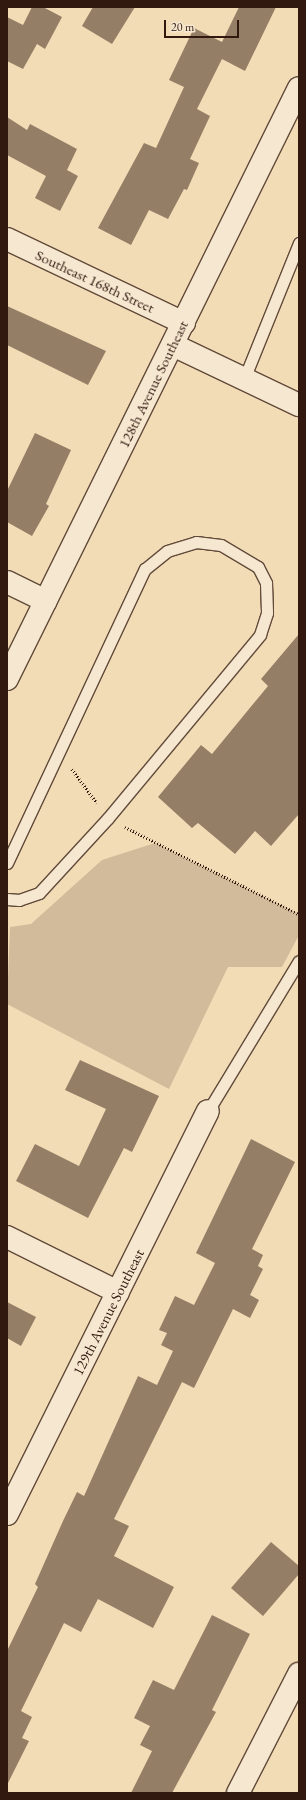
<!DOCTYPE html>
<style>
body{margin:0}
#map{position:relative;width:306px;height:1800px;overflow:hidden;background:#f1dcb6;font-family:"EB Garamond",serif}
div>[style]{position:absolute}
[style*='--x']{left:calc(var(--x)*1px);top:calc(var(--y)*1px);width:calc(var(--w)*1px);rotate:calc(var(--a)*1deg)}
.green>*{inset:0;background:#d1bb9a}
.building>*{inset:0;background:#957e66}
.path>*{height:2.5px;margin-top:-1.25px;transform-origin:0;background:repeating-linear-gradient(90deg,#321910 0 1px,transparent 0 3px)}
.roads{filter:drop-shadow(1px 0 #624a3a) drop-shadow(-1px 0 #624a3a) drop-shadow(0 1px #624a3a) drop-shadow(0 -1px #624a3a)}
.lane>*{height:11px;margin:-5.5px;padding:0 5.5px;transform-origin:5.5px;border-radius:5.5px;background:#f6e8d0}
.street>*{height:22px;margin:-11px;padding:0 11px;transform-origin:11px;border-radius:11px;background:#f6e8d0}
.secondary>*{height:22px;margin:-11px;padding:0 11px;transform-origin:11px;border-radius:11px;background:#f6e8d0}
span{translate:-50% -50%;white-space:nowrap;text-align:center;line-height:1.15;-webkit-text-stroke:4px #f6e8d0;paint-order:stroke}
.street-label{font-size:15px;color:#321910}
.frame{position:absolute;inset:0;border:8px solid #321910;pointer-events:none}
.scale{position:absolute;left:164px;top:20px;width:75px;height:18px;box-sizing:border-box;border:2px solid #321910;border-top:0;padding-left:5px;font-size:12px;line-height:14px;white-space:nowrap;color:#321910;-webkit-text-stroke:3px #f6e8d0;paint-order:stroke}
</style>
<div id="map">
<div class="green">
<i style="clip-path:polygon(155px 843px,299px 914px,299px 935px,282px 967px,228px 967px,169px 1089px,7px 1004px,10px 927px,31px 924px,102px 860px)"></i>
</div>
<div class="building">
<i style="clip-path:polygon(32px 7px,43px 7px,62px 17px,45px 49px,37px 44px,23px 69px,7px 61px,7px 17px,23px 25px)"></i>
<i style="clip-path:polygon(93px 7px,135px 7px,112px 44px,82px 26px)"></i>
<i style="clip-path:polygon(239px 7px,276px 7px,245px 71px,222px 59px,197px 109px,210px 116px,190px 159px,199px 163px,187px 190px,184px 189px,168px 219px,149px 210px,131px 245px,98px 228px,144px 143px,156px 148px,184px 87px,169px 80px,194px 28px,222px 42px)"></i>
<i style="clip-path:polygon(7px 117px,27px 130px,30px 124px,77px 149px,67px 170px,78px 176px,60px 211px,35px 198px,46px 176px,7px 155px)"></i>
<i style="clip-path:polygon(7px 306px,106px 351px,88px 385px,7px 345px)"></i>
<i style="clip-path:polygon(35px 433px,71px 450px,46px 504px,49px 506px,32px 536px,7px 522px,7px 491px)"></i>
<i style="clip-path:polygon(299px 634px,299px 814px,271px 846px,255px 831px,235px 854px,198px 823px,192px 828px,158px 797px,201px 745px,212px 754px,268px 686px,261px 679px)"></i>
<i style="clip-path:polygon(80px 1060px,159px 1096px,132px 1152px,124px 1148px,88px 1218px,16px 1181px,35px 1144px,79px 1166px,106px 1109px,65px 1090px)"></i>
<i style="clip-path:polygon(251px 1139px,295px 1162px,252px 1249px,263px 1255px,258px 1266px,263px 1269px,250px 1295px,259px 1300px,250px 1318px,233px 1309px,194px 1388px,182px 1382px,114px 1519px,129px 1526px,114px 1556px,174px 1587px,153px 1628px,98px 1599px,81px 1632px,64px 1623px,21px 1711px,32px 1717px,22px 1738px,29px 1741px,7px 1785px,7px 1651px,38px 1587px,35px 1584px,63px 1521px,77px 1492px,84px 1496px,138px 1376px,157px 1385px,173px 1351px,161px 1345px,167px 1333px,159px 1330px,175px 1296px,194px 1305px,215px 1263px,196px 1253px)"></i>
<i style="clip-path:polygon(7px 1302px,36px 1317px,21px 1346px,7px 1338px)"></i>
<i style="clip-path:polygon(271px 1542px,299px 1566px,299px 1574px,263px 1616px,231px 1588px)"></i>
<i style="clip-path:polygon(212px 1615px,250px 1634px,212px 1710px,216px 1712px,172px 1793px,131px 1793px,152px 1751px,140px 1745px,150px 1726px,134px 1718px,153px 1680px,174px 1690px)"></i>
</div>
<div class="path">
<i style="--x:72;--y:769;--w:42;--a:53.7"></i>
<i style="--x:125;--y:827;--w:195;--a:26.6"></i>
</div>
<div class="roads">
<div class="lane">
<i style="--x:244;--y:379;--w:147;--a:-68"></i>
<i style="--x:7;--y:863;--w:325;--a:-64.9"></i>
<i style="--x:145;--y:569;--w:28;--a:-39"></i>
<i style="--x:167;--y:551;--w:30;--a:-17"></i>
<i style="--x:196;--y:542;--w:25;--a:7"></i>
<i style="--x:221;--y:545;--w:43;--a:30.7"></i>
<i style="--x:258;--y:567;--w:18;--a:63"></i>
<i style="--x:266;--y:583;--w:30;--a:88"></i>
<i style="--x:267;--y:613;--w:23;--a:108"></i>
<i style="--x:260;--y:635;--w:238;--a:129.7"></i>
<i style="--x:108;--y:818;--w:102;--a:132.6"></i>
<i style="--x:39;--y:893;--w:21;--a:161"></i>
<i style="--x:19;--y:900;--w:12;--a:-175"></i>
<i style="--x:208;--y:1111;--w:175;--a:-58.8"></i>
</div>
<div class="street">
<i style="--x:173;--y:345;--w:140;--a:25.5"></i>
<i style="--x:7;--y:582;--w:43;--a:26"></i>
<i style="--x:7;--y:1237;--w:124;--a:26.4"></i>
<i style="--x:7;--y:1514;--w:450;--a:-63.5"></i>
<i style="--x:238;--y:1793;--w:134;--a:-62.9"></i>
</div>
<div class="secondary">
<i style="--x:7;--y:239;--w:196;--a:25.4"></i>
<i style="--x:7;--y:679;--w:659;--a:-63.71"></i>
</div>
</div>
<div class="street-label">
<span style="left:95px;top:281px;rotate:25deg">Southeast 168th Street</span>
<span style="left:153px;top:384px;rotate:-64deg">128th Avenue Southeast</span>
<span style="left:108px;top:1312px;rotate:-63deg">129th Avenue Southeast</span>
</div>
<div class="frame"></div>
<div class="scale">20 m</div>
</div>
